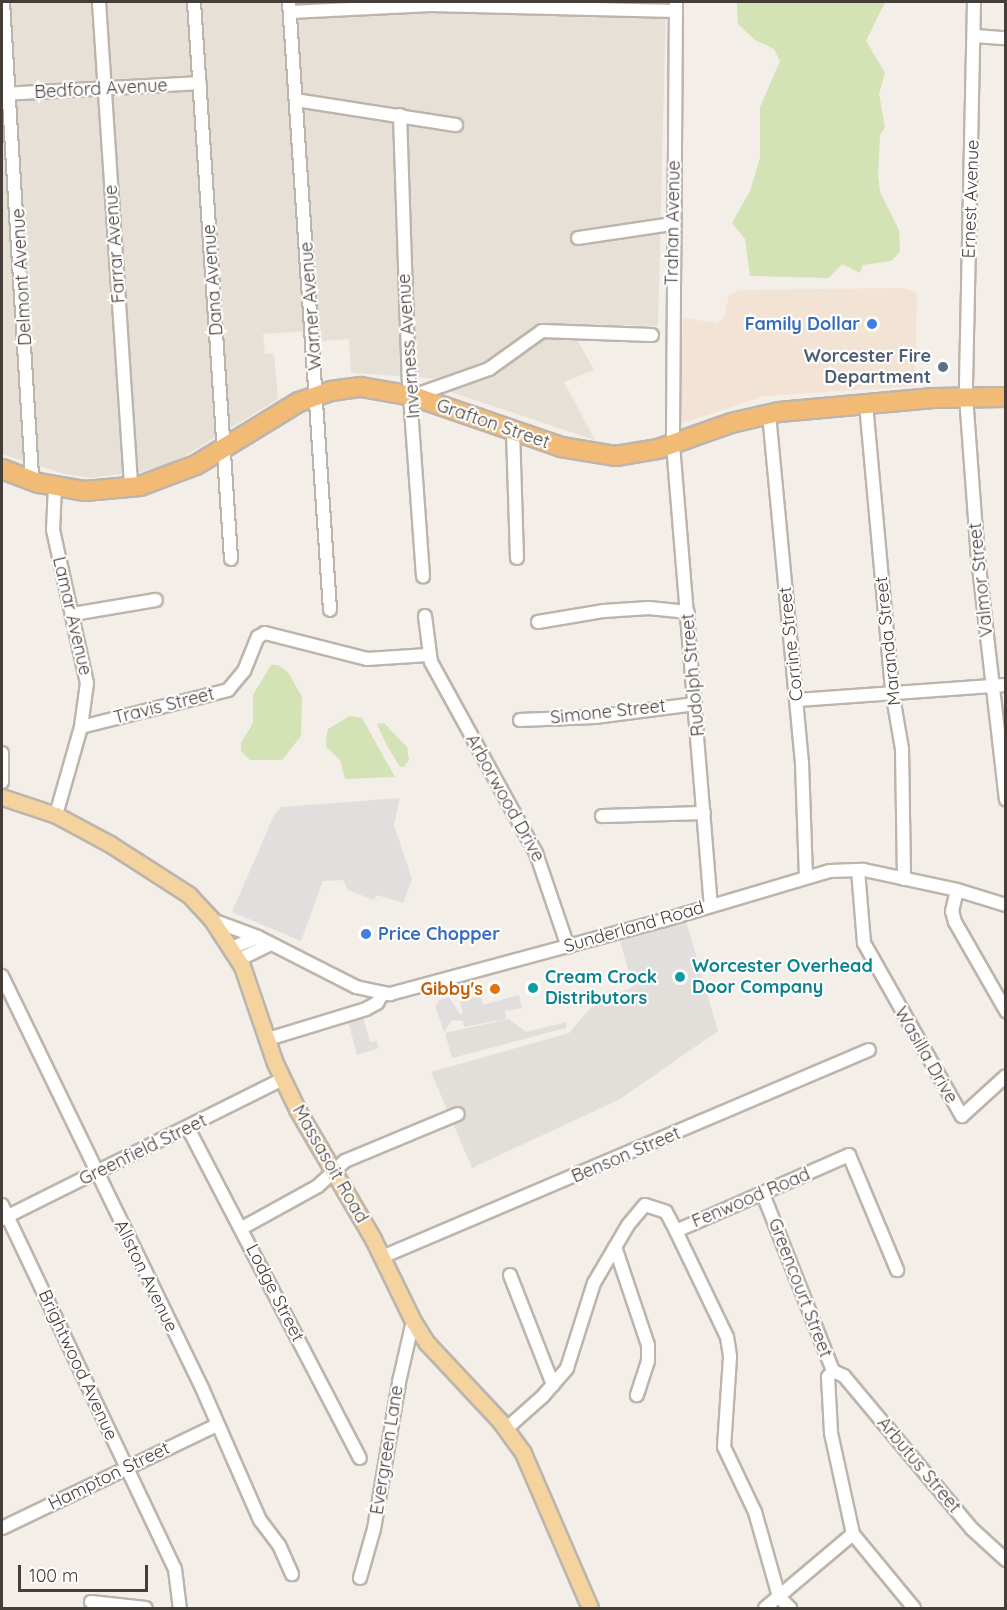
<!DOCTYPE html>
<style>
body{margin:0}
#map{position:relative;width:1007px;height:1610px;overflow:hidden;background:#f3eee8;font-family:Quicksand,sans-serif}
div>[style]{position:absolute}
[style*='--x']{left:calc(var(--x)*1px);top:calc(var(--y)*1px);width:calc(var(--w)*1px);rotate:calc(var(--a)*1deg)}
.residential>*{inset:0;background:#e6e0d7}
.commercial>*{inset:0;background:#f2e3d5}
.industrial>*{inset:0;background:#e2deda}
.green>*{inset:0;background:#d3e3b5}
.parking>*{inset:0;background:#e1dfdd}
.roads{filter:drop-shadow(2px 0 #bdb5ac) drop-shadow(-2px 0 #bdb5ac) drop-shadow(0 2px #bdb5ac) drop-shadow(0 -2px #bdb5ac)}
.minor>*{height:12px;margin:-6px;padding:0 6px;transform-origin:6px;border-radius:6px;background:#fff}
.major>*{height:15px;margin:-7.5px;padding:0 7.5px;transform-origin:7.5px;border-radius:7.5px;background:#f5d39f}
.highway>*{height:18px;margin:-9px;padding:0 9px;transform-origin:9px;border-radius:9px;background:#f1ba75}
.dots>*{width:16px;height:16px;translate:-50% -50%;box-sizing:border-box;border:3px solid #fff;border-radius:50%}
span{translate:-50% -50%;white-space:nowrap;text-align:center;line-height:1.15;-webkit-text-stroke:4.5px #fff;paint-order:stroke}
.street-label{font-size:18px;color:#453e38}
.shop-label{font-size:18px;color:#366cbe;font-weight:700}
.right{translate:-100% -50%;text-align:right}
.left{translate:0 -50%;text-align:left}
.service-label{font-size:18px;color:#4e5e75;font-weight:700}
.culture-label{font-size:18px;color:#0d838f;font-weight:700}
.food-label{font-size:18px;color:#c56008;font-weight:700}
.frame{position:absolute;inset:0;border:3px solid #453e38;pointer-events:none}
.scale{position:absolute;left:18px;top:1565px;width:130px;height:27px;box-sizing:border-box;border:3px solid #453e38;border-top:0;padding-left:8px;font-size:18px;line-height:21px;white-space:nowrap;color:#453e38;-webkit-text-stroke:4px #fff;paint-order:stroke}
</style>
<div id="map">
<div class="residential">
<i style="clip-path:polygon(2px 2px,666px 2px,658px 326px,575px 324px,579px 343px,594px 370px,564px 382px,595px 440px,451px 392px,440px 379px,351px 373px,349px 339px,322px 341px,321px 330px,263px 334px,265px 354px,274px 353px,278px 399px,175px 462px,145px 471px,91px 478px,65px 474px,2px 454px)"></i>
</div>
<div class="commercial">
<i style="clip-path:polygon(902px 288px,917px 292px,915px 386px,765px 396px,680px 424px,683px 318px,717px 323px,724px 317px,729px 295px,739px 290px)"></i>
</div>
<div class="industrial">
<i style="clip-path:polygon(686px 921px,718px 1031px,620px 1099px,472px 1168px,431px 1072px,569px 1033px,596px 1002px,633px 987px,620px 941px)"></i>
<i style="clip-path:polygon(509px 1019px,526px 1032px,566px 1022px,566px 1028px,452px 1058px,445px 1033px)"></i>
</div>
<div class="green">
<i style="clip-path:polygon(737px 2px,885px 2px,866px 41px,885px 73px,879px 94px,885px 127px,880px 135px,878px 175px,880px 192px,899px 230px,900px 252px,891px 261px,863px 265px,860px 273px,842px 264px,829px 278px,750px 276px,745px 239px,732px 223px,750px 191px,760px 158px,760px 107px,780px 61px,774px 49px,755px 40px,738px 24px)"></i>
<i style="clip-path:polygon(271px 665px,278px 665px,288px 672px,302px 697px,301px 736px,282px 760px,250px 760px,241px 751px,241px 743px,253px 723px,253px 695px)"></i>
<i style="clip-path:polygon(350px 716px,362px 718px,395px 777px,345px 779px,340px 760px,326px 747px,326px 740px,328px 729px)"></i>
<i style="clip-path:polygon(384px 723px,407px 747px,409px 760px,404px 767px,400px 767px,386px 744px,377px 724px)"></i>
</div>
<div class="parking">
<i style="clip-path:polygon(400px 798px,394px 825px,412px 879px,403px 903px,377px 895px,374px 900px,348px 890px,343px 880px,323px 881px,301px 941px,232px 912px,274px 815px,281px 807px)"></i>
<i style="clip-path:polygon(686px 925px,698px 966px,662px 975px,664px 984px,644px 989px,643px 985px,638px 986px,628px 948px,664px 940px,664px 933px)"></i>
<i style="clip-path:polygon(519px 995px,522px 1008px,505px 1011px,506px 1019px,464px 1027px,463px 1021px,452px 1020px,444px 1032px,435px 1006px,439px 1000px,449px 997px,460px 1014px,463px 1013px,460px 1001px,475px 997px,481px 997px,483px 1005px)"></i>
<i style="clip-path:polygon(363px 1017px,370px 1042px,377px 1041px,379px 1048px,357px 1055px,348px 1021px)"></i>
</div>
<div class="roads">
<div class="minor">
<i style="--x:3;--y:2;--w:479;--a:86.5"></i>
<i style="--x:99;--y:2;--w:486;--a:86.2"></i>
<i style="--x:194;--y:2;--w:558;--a:86.2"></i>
<i style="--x:289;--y:2;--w:609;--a:86.14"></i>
<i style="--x:676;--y:2;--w:443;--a:90.4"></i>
<i style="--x:673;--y:445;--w:461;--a:85.3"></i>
<i style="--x:974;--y:2;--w:394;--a:91.2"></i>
<i style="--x:966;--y:396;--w:162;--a:85.8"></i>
<i style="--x:978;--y:558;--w:243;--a:83.4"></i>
<i style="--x:290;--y:12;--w:141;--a:-2.8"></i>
<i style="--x:431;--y:5;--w:245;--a:1.4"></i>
<i style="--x:974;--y:36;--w:32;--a:4"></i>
<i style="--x:3;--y:94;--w:197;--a:-3.2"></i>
<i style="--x:296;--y:100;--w:162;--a:8.9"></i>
<i style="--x:400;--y:115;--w:266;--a:88.1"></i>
<i style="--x:409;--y:381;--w:196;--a:85.9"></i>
<i style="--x:578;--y:238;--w:95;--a:-8.5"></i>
<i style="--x:413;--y:396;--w:81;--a:-19.6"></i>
<i style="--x:489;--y:369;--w:65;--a:-35.6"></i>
<i style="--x:542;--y:331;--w:110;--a:2.1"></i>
<i style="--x:866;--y:404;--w:288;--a:84.8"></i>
<i style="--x:892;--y:691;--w:59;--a:80.2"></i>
<i style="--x:902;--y:749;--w:130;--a:89.1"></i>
<i style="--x:769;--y:414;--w:351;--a:84.6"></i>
<i style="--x:802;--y:763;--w:113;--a:88"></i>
<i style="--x:513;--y:431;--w:127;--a:88.2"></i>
<i style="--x:55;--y:486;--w:44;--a:92.6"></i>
<i style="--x:53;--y:530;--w:157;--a:77.5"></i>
<i style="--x:87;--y:683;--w:44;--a:97.8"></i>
<i style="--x:81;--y:727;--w:91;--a:105.9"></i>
<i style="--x:73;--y:614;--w:84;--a:-9.6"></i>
<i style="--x:425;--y:616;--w:46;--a:82.6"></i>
<i style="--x:431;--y:662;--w:218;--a:61.2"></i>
<i style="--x:536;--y:853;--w:99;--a:71.2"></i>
<i style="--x:538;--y:622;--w:67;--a:-9.5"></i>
<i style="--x:604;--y:611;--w:45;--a:-3.8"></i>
<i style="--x:649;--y:608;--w:39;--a:6"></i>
<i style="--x:797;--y:700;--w:210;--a:-4.1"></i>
<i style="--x:520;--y:720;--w:75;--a:-2.3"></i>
<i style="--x:595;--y:717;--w:101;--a:-7.4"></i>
<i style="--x:81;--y:727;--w:152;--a:-14.1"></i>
<i style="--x:228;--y:690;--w:25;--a:-50"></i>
<i style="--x:244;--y:671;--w:37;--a:-68"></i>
<i style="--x:258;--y:637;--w:8;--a:-30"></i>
<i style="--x:265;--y:633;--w:105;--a:14.3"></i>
<i style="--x:367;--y:659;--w:61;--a:-3.8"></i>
<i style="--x:2;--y:753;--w:29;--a:90"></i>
<i style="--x:602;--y:816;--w:102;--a:-1.7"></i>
<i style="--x:858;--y:870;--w:73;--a:85.3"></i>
<i style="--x:864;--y:943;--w:199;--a:60.5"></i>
<i style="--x:962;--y:1116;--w:59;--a:-42.3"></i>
<i style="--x:957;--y:890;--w:22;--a:103"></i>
<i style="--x:952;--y:911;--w:11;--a:75"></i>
<i style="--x:955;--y:922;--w:103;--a:60.2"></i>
<i style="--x:212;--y:920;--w:49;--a:20.3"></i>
<i style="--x:258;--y:937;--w:110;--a:27"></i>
<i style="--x:356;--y:987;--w:35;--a:12"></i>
<i style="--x:390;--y:994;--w:281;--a:-15.1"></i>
<i style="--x:661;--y:921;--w:176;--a:-16.5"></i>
<i style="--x:830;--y:871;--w:34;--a:-2"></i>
<i style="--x:864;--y:870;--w:95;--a:12.1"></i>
<i style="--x:957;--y:890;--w:51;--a:17"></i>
<i style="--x:231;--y:948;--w:29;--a:-22"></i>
<i style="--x:238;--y:960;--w:34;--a:-26"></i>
<i style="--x:2;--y:976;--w:458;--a:64.1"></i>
<i style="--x:202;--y:1388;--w:144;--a:66.3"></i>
<i style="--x:260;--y:1520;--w:31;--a:53"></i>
<i style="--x:279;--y:1545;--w:32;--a:66"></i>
<i style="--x:268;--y:1039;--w:102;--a:-17"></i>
<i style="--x:366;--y:1009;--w:13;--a:-29"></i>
<i style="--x:377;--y:1003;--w:12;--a:-59"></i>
<i style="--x:188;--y:1128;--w:372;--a:62.5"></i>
<i style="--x:763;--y:1194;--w:190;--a:68.4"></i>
<i style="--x:833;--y:1371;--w:8;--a:130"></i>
<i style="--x:828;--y:1377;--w:56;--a:86.9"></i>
<i style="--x:831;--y:1433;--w:103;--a:77.7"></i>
<i style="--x:853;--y:1534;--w:96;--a:50.5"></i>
<i style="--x:2;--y:1205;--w:403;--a:64.6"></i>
<i style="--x:175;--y:1569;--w:39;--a:83"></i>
<i style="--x:2;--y:1219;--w:314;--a:-26.5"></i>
<i style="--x:242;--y:1228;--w:87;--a:-28.9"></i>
<i style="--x:318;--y:1186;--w:37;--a:-43"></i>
<i style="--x:345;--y:1161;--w:122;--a:-22.6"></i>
<i style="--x:676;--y:1231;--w:118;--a:64.3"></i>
<i style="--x:727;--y:1337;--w:20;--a:81"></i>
<i style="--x:730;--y:1357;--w:90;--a:93.8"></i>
<i style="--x:724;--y:1447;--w:72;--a:64.5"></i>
<i style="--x:755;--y:1512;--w:88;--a:74.2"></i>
<i style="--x:779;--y:1597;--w:16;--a:45"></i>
<i style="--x:615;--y:1247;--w:103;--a:71.4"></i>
<i style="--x:648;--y:1345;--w:16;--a:90"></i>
<i style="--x:648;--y:1361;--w:36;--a:108"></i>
<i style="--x:382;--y:1257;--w:529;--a:-23.03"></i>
<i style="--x:510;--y:1275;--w:118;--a:68.6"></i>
<i style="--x:833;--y:1371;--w:12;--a:24"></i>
<i style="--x:844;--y:1376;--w:199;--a:50.1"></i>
<i style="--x:972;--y:1529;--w:46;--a:42.4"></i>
<i style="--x:506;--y:1429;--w:50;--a:-41.7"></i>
<i style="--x:543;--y:1396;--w:37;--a:-49"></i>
<i style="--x:567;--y:1368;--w:89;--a:-72.4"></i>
<i style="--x:594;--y:1283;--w:67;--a:-59.6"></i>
<i style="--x:628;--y:1225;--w:26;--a:-50"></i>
<i style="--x:645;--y:1205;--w:22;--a:18"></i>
<i style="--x:666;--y:1212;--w:21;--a:62"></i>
<i style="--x:676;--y:1231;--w:189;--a:-23.7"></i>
<i style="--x:849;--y:1155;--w:125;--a:67.3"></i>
<i style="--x:2;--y:1528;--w:238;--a:-25.6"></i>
<i style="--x:360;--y:1578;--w:51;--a:-74.1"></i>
<i style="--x:374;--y:1529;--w:149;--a:-80.3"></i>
<i style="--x:399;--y:1382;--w:63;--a:-77.1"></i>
<i style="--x:91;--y:1602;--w:55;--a:6.2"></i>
<i style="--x:765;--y:1608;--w:115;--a:-40.1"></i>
</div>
<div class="major">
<i style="--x:2;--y:797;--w:57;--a:18.4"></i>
<i style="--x:56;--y:815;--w:61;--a:28.2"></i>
<i style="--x:110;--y:844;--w:94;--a:32.8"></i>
<i style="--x:189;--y:895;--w:34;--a:47"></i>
<i style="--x:212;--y:920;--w:55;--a:56.9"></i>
<i style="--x:242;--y:966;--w:102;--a:71.2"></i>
<i style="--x:275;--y:1063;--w:53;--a:64.4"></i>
<i style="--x:298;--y:1111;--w:148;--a:59.6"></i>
<i style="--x:373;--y:1239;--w:91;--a:64"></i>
<i style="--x:413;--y:1321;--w:26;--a:58"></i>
<i style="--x:427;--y:1343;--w:107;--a:46.9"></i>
<i style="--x:500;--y:1421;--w:39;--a:54"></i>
<i style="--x:523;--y:1453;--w:169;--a:66.6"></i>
</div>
<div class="highway">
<i style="--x:2;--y:469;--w:40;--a:21"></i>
<i style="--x:39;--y:483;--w:47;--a:9.9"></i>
<i style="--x:85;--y:491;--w:55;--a:-5.2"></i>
<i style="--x:140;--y:486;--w:60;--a:-20.6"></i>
<i style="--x:196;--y:465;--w:121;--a:-31.5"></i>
<i style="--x:299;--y:402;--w:34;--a:-19"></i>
<i style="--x:331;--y:391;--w:30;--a:-8"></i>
<i style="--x:361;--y:387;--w:53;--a:9.8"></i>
<i style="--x:413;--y:396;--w:157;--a:19"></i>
<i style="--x:561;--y:447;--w:56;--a:9.3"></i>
<i style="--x:616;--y:456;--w:43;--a:-9.5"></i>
<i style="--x:658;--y:449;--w:77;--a:-19.6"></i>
<i style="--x:731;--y:423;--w:49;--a:-12.9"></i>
<i style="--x:779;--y:412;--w:155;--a:-5.2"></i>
<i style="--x:933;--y:398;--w:73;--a:-0.8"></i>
</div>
</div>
<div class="dots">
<i style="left:872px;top:324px;background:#3f7fe0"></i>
<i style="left:943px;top:367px;background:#5c6f8a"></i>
<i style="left:366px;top:934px;background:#3f7fe0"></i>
<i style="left:680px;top:977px;background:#0f9aa8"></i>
<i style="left:533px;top:988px;background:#0f9aa8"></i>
<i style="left:495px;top:989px;background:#e8710a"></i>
</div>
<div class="street-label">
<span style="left:101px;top:89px;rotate:-3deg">Bedford Avenue</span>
<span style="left:971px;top:199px;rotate:-88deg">Ernest Avenue</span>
<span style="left:673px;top:223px;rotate:-89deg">Trahan Avenue</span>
<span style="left:115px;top:244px;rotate:-94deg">Farrar Avenue</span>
<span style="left:22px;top:277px;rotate:-93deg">Delmont Avenue</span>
<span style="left:213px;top:280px;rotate:-94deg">Dana Avenue</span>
<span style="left:311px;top:306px;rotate:-94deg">Warner Avenue</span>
<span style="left:409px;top:346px;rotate:-94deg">Inverness Avenue</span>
<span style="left:493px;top:424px;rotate:19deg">Grafton Street</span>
<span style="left:981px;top:580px;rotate:-96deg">Valmor Street</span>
<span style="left:72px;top:616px;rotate:77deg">Lamar Avenue</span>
<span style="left:888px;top:641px;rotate:-96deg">Maranda Street</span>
<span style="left:791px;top:644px;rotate:-96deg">Corrine Street</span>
<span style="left:693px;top:675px;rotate:-95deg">Rudolph Street</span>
<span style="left:164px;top:706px;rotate:-14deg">Travis Street</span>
<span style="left:608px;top:712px;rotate:-6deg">Simone Street</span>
<span style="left:505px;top:798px;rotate:61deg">Arborwood Drive</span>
<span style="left:634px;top:927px;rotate:-16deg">Sunderland Road</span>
<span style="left:926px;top:1055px;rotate:60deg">Wasilla Drive</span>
<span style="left:143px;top:1150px;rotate:-26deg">Greenfield Street</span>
<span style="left:626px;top:1155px;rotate:-23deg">Benson Street</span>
<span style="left:330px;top:1164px;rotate:60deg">Massasoit Road</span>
<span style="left:751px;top:1198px;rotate:-23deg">Fenwood Road</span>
<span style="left:146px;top:1276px;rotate:64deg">Allston Avenue</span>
<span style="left:800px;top:1288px;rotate:69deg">Greencourt Street</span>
<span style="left:275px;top:1293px;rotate:63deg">Lodge Street</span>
<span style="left:78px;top:1365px;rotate:65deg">Brightwood Avenue</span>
<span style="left:387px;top:1450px;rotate:-81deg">Evergreen Lane</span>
<span style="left:919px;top:1465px;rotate:50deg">Arbutus Street</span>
<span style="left:109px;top:1476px;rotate:-26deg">Hampton Street</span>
</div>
<div class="shop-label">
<span class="right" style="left:860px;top:324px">Family Dollar</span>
<span class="left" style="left:378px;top:934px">Price Chopper</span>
</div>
<div class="service-label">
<span class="right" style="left:931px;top:367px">Worcester Fire<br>Department</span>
</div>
<div class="culture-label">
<span class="left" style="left:692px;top:977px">Worcester Overhead<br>Door Company</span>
<span class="left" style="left:545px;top:988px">Cream Crock<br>Distributors</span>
</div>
<div class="food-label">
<span class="right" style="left:483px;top:989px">Gibby's</span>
</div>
<div class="frame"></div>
<div class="scale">100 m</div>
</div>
